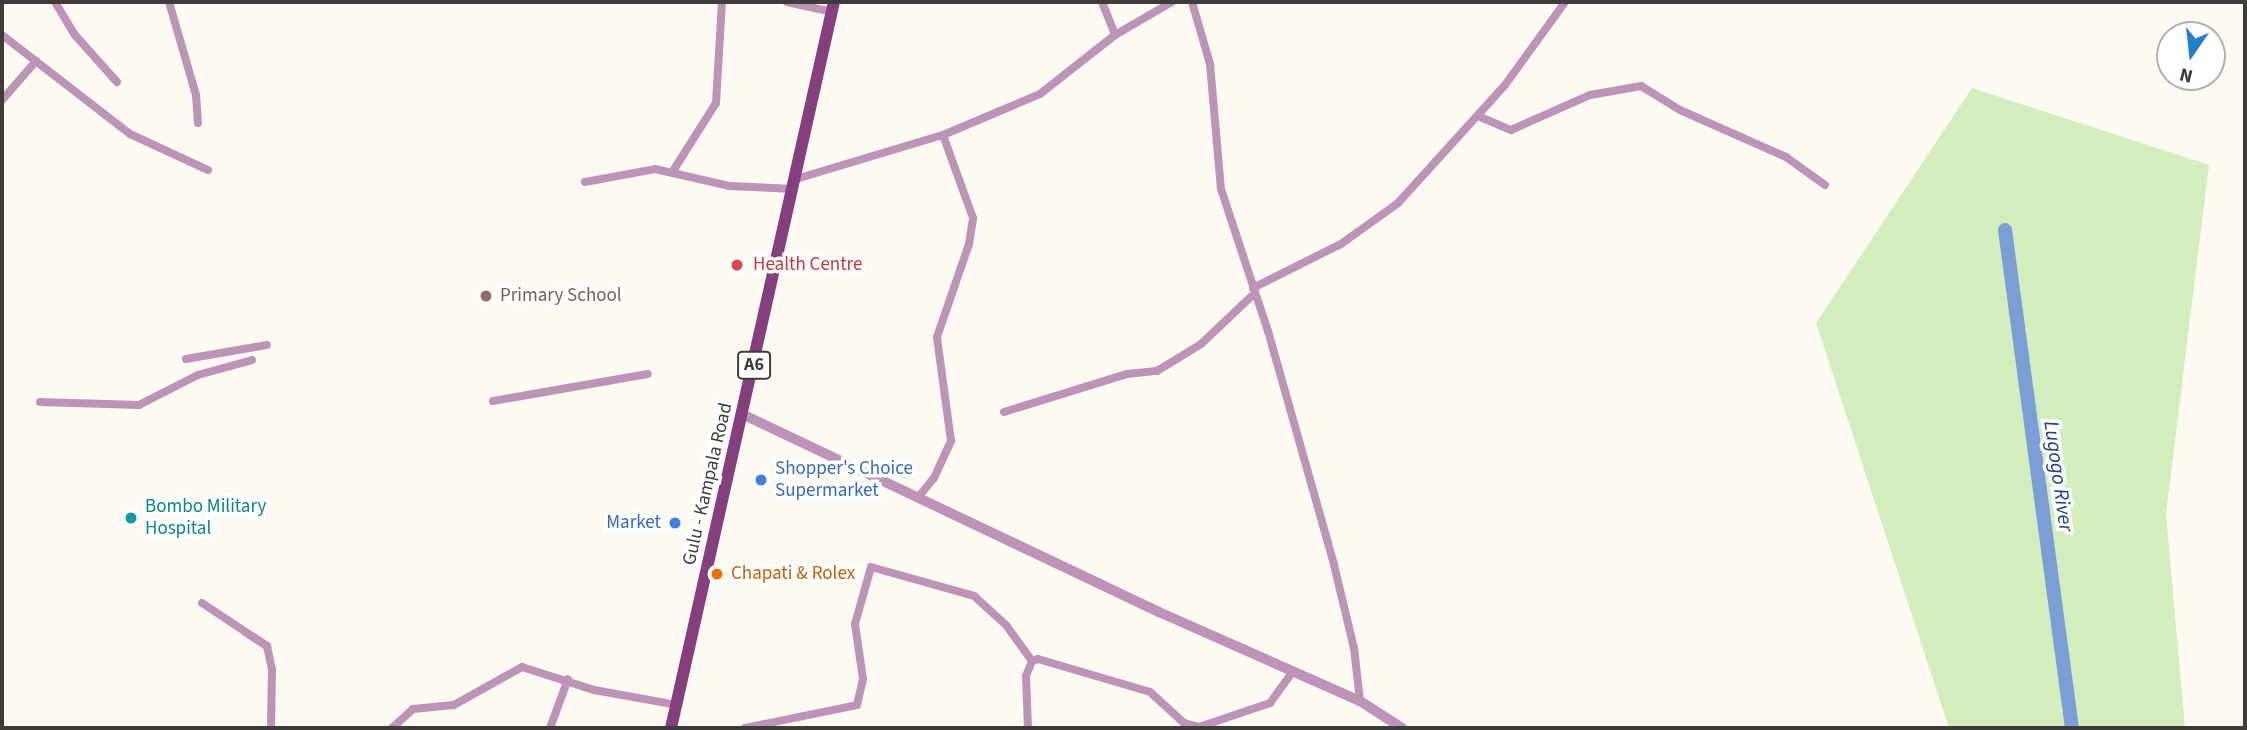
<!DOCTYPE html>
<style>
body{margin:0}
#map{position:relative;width:2247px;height:730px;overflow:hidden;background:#fdfaf2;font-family:"Source Sans 3",sans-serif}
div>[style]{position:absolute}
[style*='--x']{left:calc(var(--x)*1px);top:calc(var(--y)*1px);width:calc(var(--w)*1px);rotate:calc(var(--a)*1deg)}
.green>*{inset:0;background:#d2eebd}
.river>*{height:14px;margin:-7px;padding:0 7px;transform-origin:7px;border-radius:7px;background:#7b9ed6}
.minor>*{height:8px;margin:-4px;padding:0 4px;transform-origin:4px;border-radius:4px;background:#bd94b7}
.tertiary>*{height:10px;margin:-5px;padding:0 5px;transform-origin:5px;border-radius:5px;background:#bd94b7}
.primary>*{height:12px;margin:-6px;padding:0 6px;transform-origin:6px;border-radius:6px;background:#853e7e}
.dots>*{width:19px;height:19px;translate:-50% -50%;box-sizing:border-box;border:4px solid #fff;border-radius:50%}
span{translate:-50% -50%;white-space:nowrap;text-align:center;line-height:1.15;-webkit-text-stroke:7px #fff;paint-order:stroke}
.shield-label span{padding:2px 5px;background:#fff;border:2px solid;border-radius:5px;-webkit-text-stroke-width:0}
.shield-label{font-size:18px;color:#3d3c39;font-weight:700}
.health-label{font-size:19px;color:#be3a42}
.left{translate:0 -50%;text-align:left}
.education-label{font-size:19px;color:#785e54}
.shop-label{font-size:19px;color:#366cbe}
.right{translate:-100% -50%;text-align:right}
.street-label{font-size:19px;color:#3d3c39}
.culture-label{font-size:19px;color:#0d838f}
.food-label{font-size:19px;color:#c56008}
.water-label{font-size:21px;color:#153f81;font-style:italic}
.frame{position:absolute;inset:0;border:4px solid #3d3c39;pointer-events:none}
.north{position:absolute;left:2156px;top:21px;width:70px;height:70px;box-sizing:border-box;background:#fff;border:2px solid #b1b1b0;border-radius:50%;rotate:194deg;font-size:19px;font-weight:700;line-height:28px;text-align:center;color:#3d3c39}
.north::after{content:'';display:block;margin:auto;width:24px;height:32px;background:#217fcb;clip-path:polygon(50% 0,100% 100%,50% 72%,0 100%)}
</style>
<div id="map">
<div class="green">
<i style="clip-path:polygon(1972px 88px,2209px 165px,2166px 514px,2185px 728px,1949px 728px,1816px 323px)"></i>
</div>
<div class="river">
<i style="--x:2005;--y:230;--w:502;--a:82.34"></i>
</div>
<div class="minor">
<i style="--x:55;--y:2;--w:39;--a:59"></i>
<i style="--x:75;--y:35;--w:63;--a:48.2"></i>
<i style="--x:169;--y:2;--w:97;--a:73.8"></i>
<i style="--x:196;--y:95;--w:28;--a:86"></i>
<i style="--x:787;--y:2;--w:46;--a:12.5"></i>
<i style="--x:1102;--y:2;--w:35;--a:68"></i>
<i style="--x:1192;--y:2;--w:65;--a:73.8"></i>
<i style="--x:1210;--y:64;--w:125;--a:85"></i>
<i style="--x:1221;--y:189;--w:150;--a:71.7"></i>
<i style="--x:1268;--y:331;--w:243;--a:74.2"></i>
<i style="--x:1334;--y:565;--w:85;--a:76.5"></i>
<i style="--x:1354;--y:648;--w:53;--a:83.5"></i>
<i style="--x:2;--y:35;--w:162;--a:37.7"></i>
<i style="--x:130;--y:134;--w:86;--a:24.8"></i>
<i style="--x:2;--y:100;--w:52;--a:-48.9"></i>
<i style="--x:1478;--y:116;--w:36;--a:23"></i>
<i style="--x:1511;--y:130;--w:86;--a:-23.9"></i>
<i style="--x:1590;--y:95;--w:52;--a:-10"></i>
<i style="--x:1641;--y:86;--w:46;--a:31.6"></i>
<i style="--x:1680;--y:110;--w:116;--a:23.9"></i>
<i style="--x:1786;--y:157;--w:48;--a:35.7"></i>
<i style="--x:673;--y:171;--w:80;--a:-57.7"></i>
<i style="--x:716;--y:103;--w:101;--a:-86.6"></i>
<i style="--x:796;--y:179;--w:153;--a:-16.7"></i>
<i style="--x:943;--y:135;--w:105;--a:-22.9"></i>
<i style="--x:1040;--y:94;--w:95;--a:-38.2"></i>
<i style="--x:1115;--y:35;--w:66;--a:-30.1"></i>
<i style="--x:585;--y:182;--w:71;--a:-10.5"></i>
<i style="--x:655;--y:169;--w:76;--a:12.9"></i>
<i style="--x:729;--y:186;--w:65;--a:2.6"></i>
<i style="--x:1253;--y:288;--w:98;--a:-26.6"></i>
<i style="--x:1341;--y:244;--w:70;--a:-35.7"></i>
<i style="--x:1398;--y:203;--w:159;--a:-47.8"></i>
<i style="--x:1505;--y:85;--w:102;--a:-54.1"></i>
<i style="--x:186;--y:359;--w:82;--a:-9.8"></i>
<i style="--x:493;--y:401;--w:157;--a:-9.9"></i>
<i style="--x:40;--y:402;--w:99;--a:1.7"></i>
<i style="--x:139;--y:405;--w:66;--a:-27"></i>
<i style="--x:198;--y:375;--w:56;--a:-15.5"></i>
<i style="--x:1004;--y:412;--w:129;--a:-17.2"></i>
<i style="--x:1127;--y:374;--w:30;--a:-6"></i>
<i style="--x:1157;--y:371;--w:52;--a:-31.5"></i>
<i style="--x:1201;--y:344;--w:74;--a:-43.4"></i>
<i style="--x:920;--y:495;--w:22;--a:-51"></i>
<i style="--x:934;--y:478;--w:41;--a:-65.3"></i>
<i style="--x:951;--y:441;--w:105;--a:-97.7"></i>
<i style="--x:937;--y:337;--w:98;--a:-71"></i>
<i style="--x:969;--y:244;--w:26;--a:-81"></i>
<i style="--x:973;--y:218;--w:88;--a:-109.9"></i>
<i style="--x:202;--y:603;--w:78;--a:33.5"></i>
<i style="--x:267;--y:646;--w:26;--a:-148"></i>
<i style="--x:267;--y:646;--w:24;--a:78"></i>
<i style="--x:272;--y:669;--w:59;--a:91"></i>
<i style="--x:392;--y:728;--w:28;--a:-42"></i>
<i style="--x:413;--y:709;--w:41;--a:-5.6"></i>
<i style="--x:454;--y:705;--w:78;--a:-29.2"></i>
<i style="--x:522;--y:667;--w:76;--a:17.7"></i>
<i style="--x:594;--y:690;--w:84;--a:10.2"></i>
<i style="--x:550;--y:728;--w:52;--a:-69.8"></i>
<i style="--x:745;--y:728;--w:114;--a:-11.6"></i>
<i style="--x:857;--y:705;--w:27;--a:-77"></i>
<i style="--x:863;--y:679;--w:56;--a:-98.3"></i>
<i style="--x:855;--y:624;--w:59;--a:-74.3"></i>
<i style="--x:871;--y:567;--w:107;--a:15.7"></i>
<i style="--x:974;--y:596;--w:43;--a:42.2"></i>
<i style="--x:1006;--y:625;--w:44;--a:54.2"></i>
<i style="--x:1028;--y:728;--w:52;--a:-92.2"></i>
<i style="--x:1026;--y:676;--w:16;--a:-68"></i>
<i style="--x:1032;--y:661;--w:6;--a:-18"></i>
<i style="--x:1038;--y:659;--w:117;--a:16.4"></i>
<i style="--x:1150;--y:692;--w:46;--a:42.4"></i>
<i style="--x:1184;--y:723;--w:16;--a:15"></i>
<i style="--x:1199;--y:727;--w:75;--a:-18.7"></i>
<i style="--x:1270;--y:703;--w:39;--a:-54"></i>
</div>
<div class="tertiary">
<i style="--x:744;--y:415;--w:459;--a:25.4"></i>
<i style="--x:1159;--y:612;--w:220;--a:23.9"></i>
<i style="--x:1360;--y:701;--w:50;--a:32.7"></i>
</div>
<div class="primary">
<i style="--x:671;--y:728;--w:744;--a:-77.35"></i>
</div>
<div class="dots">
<i style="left:737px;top:265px;background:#e0444e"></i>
<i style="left:486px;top:296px;background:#8d6e63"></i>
<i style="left:761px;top:480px;background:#3f7fe0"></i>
<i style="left:131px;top:518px;background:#0f9aa8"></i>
<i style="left:675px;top:523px;background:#3f7fe0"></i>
<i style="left:717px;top:574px;background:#e8710a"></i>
</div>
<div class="shield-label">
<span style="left:754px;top:365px">A6</span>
</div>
<div class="health-label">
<span class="left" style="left:753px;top:265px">Health Centre</span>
</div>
<div class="education-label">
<span class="left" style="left:500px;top:296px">Primary School</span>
</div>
<div class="shop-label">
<span class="left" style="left:775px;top:480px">Shopper's Choice<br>Supermarket</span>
<span class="right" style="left:661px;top:523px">Market</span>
</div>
<div class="street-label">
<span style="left:708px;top:484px;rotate:-77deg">Gulu - Kampala Road</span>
</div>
<div class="culture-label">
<span class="left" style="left:145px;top:518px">Bombo Military<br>Hospital</span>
</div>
<div class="food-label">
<span class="left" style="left:731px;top:574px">Chapati &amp; Rolex</span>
</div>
<div class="water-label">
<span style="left:2059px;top:476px;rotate:82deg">Lugogo River</span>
</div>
<div class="frame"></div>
<div class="north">N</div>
</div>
